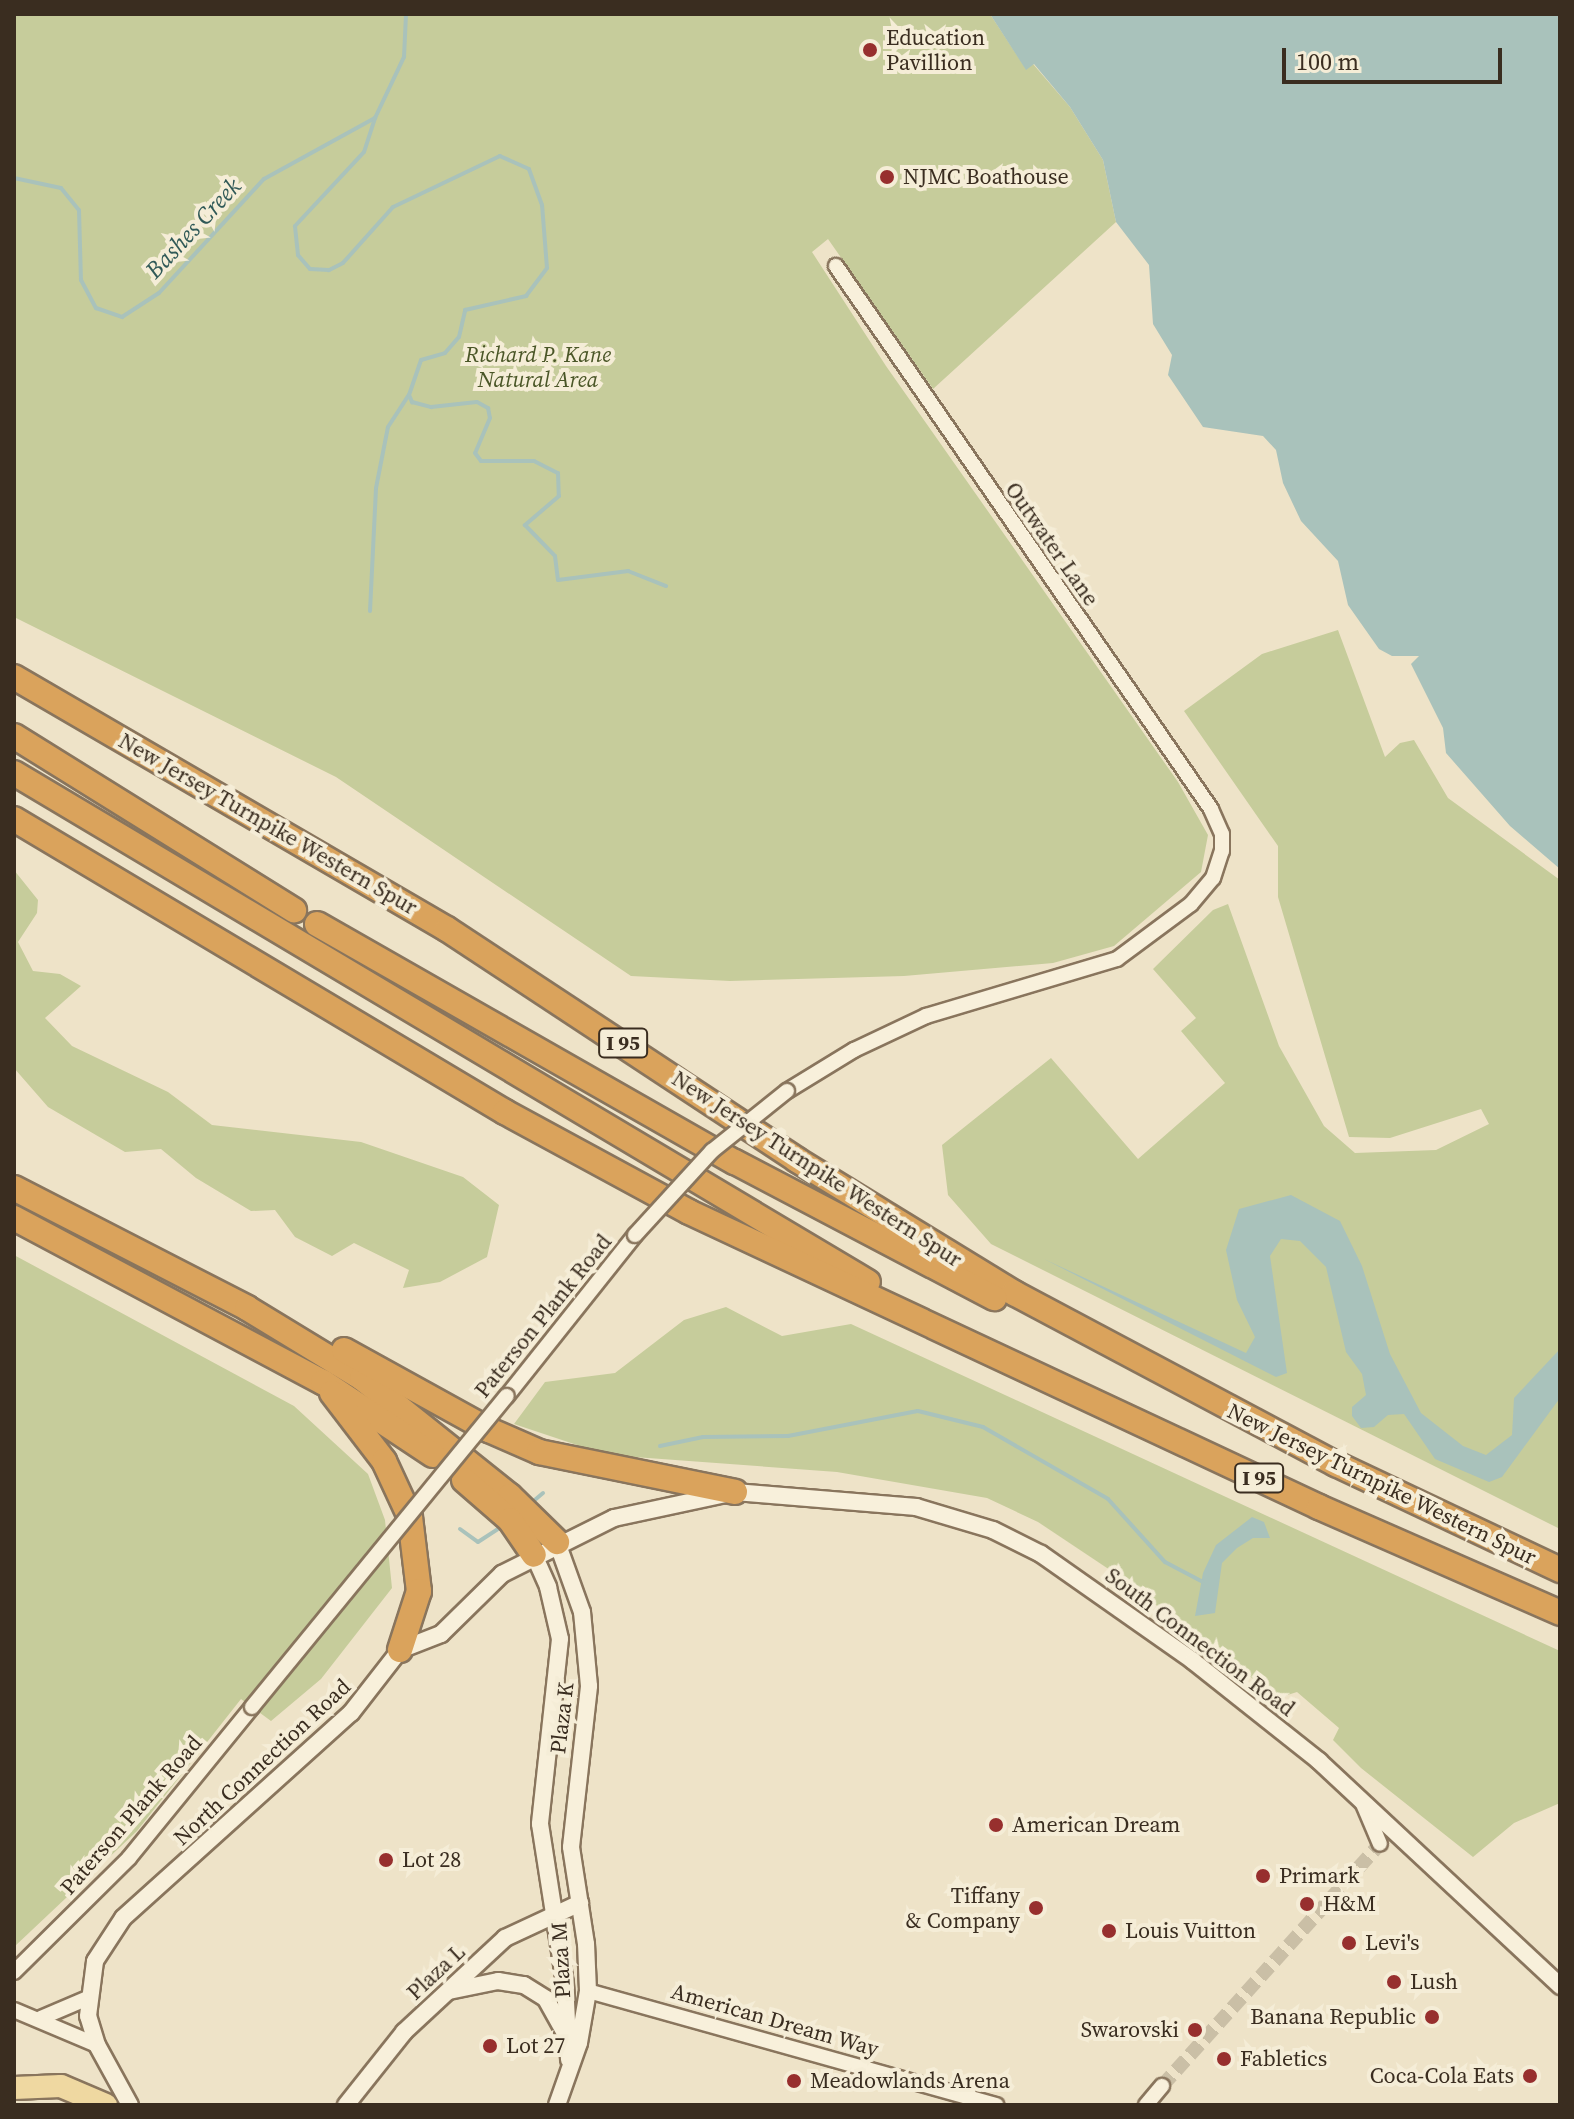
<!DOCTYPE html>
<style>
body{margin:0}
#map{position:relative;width:1574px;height:2119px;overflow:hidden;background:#eee3c8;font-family:"Source Serif 4",serif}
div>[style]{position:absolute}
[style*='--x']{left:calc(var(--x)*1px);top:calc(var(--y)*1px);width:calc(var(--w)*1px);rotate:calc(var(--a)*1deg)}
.green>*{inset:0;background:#c6cc9b}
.water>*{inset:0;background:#a9c2bb}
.stream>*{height:4px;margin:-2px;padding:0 2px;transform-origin:2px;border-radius:2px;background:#a9c2bb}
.minor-tunnel>*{height:14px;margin-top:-7px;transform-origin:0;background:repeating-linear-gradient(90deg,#cabfa6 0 14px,transparent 0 21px)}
.roads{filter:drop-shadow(2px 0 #89755d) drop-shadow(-2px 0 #89755d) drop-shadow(0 2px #89755d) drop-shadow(0 -2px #89755d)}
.minor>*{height:14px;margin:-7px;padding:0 7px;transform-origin:7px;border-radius:7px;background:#f8f0db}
.tertiary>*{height:16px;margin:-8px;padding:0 8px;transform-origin:8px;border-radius:8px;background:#f8f0db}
.primary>*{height:22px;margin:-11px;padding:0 11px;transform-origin:11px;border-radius:11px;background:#efd8a1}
.motorway>*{height:24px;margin:-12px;padding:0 12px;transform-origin:12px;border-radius:12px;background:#daa35c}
.bridges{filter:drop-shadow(2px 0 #89755d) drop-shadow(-2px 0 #89755d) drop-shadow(0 2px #89755d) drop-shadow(0 -2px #89755d)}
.minor-bridge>*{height:14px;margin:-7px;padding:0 7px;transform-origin:7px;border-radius:7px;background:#f8f0db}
.dots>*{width:22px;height:22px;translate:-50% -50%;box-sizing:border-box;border:4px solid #f5edd7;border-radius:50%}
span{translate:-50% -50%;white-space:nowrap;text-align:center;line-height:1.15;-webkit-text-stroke:8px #f5edd7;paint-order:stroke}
.shield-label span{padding:2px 6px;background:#f5edd7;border:2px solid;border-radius:6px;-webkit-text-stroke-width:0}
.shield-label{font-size:20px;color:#3a2d20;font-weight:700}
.poi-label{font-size:22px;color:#3a2d20}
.left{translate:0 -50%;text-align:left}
.right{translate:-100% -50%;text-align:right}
.park-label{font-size:22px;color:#4a5627;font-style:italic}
.street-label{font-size:22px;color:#3a2d20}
.water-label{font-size:24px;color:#305957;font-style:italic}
.frame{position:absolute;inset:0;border:16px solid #3a2d20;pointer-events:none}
.scale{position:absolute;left:1282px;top:48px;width:220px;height:36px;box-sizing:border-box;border:4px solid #3a2d20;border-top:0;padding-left:10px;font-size:24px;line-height:28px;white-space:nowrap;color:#3a2d20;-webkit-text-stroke:6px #f5edd7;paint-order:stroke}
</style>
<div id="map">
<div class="green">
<i style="clip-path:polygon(14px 14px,990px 14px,1026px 69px,1033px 64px,1070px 107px,1103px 160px,1116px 222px,933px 389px,828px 239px,812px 252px,886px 366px,1178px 782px,1208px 835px,1201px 872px,1114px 946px,1053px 963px,904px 976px,730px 981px,631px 976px,336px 777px,14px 617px)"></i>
<i style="clip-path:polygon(1338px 630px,1385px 757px,1400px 743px,1414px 740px,1448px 798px,1560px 880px,1560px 1529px,991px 1244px,948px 1195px,942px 1145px,1051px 1058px,1138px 1159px,1225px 1083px,1181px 1031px,1196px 1018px,1153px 969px,1213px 910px,1228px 904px,1279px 1046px,1324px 1126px,1355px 1153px,1436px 1150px,1489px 1124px,1481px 1109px,1390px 1138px,1349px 1137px,1278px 897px,1278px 846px,1184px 711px,1262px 654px)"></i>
<i style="clip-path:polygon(14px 870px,38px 900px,37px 913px,18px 942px,33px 971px,60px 974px,81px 986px,45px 1018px,72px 1046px,168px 1092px,212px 1125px,361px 1142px,463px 1177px,499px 1205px,487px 1257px,440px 1282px,403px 1288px,409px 1270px,354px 1243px,332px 1256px,295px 1237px,275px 1210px,251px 1211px,196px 1178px,161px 1149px,125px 1152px,48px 1107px,14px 1068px)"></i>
<i style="clip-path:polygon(14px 1255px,294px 1406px,368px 1474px,385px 1520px,392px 1588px,321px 1679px,271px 1721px,241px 1699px,137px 1831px,14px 1947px)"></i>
<i style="clip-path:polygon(726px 1307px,782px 1336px,851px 1324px,1560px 1651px,1560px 1803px,1514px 1823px,1473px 1857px,1361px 1768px,1333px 1740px,1339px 1728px,1297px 1692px,1278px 1698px,1110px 1570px,1038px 1522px,987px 1498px,837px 1472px,607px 1455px,514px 1424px,545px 1382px,615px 1373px,684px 1320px)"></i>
</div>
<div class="water">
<i style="clip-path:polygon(990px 14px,1560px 14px,1560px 869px,1510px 826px,1446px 753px,1443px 728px,1411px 664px,1419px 656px,1392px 656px,1379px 649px,1348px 605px,1338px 561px,1301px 521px,1283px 483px,1276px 450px,1263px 436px,1203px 427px,1168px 375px,1172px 355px,1153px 324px,1149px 265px,1116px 222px,1103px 160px,1070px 107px,1034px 64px,1026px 70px)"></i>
<i style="clip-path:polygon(1291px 1195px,1340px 1221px,1362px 1266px,1390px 1354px,1421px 1413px,1463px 1446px,1486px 1455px,1512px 1435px,1514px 1398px,1560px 1349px,1560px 1398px,1502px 1477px,1489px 1482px,1435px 1459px,1404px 1414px,1388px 1415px,1374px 1427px,1361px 1428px,1352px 1416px,1352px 1407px,1366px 1395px,1362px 1374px,1346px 1352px,1326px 1267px,1300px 1241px,1281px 1239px,1270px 1256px,1287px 1373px,1276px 1377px,1044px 1259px,1246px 1353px,1255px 1337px,1237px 1300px,1226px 1250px,1239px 1209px)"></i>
<i style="clip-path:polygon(1252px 1517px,1264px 1522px,1270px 1538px,1253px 1538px,1237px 1548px,1222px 1563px,1215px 1613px,1195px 1616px,1203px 1573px,1216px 1545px)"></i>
</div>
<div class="stream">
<i style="--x:14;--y:178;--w:48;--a:12"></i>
<i style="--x:61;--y:188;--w:28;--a:51"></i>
<i style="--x:79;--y:210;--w:70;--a:88.4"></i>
<i style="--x:81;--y:280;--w:32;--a:62"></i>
<i style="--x:96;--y:308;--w:28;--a:19"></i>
<i style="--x:122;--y:317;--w:44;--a:-33"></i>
<i style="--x:159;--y:293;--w:155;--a:-47.4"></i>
<i style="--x:264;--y:179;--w:127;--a:-28.8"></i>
<i style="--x:375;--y:118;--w:68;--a:-64.6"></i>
<i style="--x:404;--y:57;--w:43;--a:-87.3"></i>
<i style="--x:409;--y:395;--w:8;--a:67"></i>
<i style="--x:412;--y:402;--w:20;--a:15"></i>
<i style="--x:431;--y:407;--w:46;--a:-6.2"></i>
<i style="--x:477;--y:402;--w:13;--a:29"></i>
<i style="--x:488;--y:408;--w:10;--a:79"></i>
<i style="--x:490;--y:418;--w:38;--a:113"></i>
<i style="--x:475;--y:453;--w:10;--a:53"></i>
<i style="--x:481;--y:461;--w:53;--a:0"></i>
<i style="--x:534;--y:461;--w:27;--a:27"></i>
<i style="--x:558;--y:473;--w:23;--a:88"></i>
<i style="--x:559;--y:496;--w:45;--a:139.5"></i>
<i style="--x:525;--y:525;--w:43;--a:45.9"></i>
<i style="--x:555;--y:556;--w:24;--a:83"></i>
<i style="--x:558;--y:580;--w:71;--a:-7.3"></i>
<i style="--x:628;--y:571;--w:41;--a:21.5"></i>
<i style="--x:370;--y:611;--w:123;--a:-87.2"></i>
<i style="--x:376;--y:488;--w:62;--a:-78.9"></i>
<i style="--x:388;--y:427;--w:38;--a:-57"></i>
<i style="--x:409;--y:395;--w:37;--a:-71"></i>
<i style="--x:421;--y:360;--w:25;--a:-16"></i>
<i style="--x:445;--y:353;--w:21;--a:-49"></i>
<i style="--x:459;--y:337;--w:28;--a:-77"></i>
<i style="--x:465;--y:310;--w:63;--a:-12.9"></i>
<i style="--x:526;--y:296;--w:35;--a:-53"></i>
<i style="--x:547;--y:268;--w:63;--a:-94.5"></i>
<i style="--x:542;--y:205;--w:38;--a:-110"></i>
<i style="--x:529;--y:169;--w:32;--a:-156"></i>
<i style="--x:500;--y:156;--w:119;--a:154.5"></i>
<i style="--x:393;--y:207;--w:75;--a:131.8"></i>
<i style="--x:343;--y:263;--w:16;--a:153"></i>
<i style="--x:329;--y:270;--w:19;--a:-177"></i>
<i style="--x:310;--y:269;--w:18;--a:-131"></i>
<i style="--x:298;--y:255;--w:29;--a:-96"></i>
<i style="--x:295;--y:226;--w:101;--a:-47"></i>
<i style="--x:364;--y:152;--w:36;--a:-72"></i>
<i style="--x:660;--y:1446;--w:44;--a:-11.8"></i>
<i style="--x:703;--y:1437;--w:85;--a:-0.7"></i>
<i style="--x:788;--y:1436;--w:132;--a:-10.9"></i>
<i style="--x:918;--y:1411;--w:67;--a:13.8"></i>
<i style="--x:983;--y:1427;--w:144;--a:29.9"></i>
<i style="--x:1108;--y:1499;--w:85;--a:47.9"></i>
<i style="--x:1165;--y:1562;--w:43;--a:27.8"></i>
<i style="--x:530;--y:1504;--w:17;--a:-40"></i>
<i style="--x:460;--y:1529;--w:22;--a:36"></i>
<i style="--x:478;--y:1542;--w:31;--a:-33"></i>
</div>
<div class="minor-tunnel">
<i style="--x:1162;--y:2086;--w:326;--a:-48"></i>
</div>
<div class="roads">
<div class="minor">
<i style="--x:787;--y:1091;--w:79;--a:-31.5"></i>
<i style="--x:854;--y:1050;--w:80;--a:-25.3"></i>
<i style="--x:926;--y:1016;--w:199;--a:-16.6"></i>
<i style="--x:1117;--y:959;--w:92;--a:-36.6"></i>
<i style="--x:1191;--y:904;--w:34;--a:-50"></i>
<i style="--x:1213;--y:878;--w:28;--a:-72"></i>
<i style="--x:1222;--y:851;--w:17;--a:-90"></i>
<i style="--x:1222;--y:834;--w:27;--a:-114"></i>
<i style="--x:1211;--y:809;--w:660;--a:-124.63"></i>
<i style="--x:507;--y:1396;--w:206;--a:-51.5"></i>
<i style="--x:1363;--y:1804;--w:43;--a:67"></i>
<i style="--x:14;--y:1972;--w:162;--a:-44.7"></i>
<i style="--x:129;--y:1858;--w:195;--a:-50.8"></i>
<i style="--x:588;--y:1991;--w:424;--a:15.6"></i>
<i style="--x:14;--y:2010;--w:90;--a:22.9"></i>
<i style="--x:41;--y:2018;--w:51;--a:-23.1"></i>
<i style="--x:1146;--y:2105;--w:25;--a:-50"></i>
</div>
<div class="tertiary">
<i style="--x:534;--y:1555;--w:35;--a:66"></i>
<i style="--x:548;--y:1587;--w:53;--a:77"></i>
<i style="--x:560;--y:1639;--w:186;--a:96.2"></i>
<i style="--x:540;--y:1824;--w:161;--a:81.1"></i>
<i style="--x:565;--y:1983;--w:77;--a:87"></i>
<i style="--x:449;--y:1991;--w:50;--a:-11.5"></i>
<i style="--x:498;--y:1981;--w:26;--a:9"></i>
<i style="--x:524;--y:1985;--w:26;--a:32"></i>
<i style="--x:546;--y:1999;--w:38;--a:61"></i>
<i style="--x:130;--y:2105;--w:68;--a:-118.8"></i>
<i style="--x:97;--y:2045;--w:30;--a:-107"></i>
<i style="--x:88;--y:2016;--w:55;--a:-82.7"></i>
<i style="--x:95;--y:1961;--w:51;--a:-56.9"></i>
<i style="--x:123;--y:1918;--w:307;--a:-42"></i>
<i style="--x:351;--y:1713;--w:80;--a:-52.1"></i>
<i style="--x:400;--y:1650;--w:44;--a:-21.3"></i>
<i style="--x:441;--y:1634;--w:86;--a:-44.5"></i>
<i style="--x:502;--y:1574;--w:125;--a:-26.6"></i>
<i style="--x:614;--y:1518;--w:124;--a:-12.1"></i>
<i style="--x:735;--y:1492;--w:182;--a:4.7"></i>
<i style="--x:916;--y:1507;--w:80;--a:16.6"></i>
<i style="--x:993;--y:1530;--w:54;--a:26.6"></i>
<i style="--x:1041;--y:1554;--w:186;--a:35.1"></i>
<i style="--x:1193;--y:1661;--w:161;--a:38.4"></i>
<i style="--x:1319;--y:1761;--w:330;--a:43"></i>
<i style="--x:346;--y:2105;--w:93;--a:-51.5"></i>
<i style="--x:404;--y:2032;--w:138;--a:-42.9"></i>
<i style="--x:505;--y:1938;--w:83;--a:-25"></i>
<i style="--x:557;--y:2105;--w:66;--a:-70.5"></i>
<i style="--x:579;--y:2043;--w:53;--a:-80.2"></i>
<i style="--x:588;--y:1991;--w:47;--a:-92.4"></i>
<i style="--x:586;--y:1944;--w:98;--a:-98.8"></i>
<i style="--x:571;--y:1847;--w:162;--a:-83.6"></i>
<i style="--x:589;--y:1686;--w:74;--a:-95.4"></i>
<i style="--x:582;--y:1612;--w:74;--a:-109.7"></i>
</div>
<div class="primary">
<i style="--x:14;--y:2088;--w:47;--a:-2.4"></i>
<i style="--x:61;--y:2086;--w:49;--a:22.9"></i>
</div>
<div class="motorway">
<i style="--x:14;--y:677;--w:501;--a:30.2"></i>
<i style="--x:447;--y:929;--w:419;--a:33.4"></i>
<i style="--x:797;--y:1160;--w:255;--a:31.5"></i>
<i style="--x:1014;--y:1293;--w:365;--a:28"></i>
<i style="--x:1336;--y:1464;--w:248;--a:25.3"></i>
<i style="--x:14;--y:736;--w:330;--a:31.9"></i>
<i style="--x:14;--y:773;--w:994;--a:30.8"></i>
<i style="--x:14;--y:819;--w:572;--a:30.83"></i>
<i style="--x:505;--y:1112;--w:209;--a:28.5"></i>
<i style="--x:689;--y:1212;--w:696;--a:25.09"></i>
<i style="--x:1319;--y:1507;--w:263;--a:23.7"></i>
<i style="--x:317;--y:924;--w:481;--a:29.7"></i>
<i style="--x:735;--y:1162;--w:293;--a:27.7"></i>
<i style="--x:14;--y:1188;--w:262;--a:27.2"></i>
<i style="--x:247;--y:1308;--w:135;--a:31.3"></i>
<i style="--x:362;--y:1378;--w:189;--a:38.6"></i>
<i style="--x:510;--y:1496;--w:66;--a:44.4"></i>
<i style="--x:14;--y:1218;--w:350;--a:28"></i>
<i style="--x:323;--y:1382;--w:132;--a:33.6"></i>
<i style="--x:344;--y:1350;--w:166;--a:28.9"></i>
<i style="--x:489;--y:1430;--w:55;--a:23.7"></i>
<i style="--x:539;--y:1452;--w:200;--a:11.5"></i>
<i style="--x:332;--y:1393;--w:86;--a:52.6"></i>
<i style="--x:384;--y:1461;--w:62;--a:65.1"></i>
<i style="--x:410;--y:1517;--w:75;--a:83.1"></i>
<i style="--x:419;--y:1591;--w:62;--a:107.9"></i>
<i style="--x:464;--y:1480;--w:61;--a:41"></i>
<i style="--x:510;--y:1520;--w:42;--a:55.6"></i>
</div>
</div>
<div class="bridges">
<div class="minor-bridge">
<i style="--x:635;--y:1235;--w:114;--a:-47.5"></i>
<i style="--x:712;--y:1151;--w:96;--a:-38.7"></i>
<i style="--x:252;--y:1707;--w:402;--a:-50.7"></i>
</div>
</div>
<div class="dots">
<i style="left:870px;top:50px;background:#972f2e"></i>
<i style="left:887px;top:177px;background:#972f2e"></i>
<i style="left:996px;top:1825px;background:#972f2e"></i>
<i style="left:386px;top:1860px;background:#972f2e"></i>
<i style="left:1263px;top:1876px;background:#972f2e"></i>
<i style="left:1307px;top:1904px;background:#972f2e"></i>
<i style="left:1036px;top:1908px;background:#972f2e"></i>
<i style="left:1109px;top:1931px;background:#972f2e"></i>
<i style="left:1349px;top:1943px;background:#972f2e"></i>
<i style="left:1394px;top:1982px;background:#972f2e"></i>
<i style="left:1432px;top:2017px;background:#972f2e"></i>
<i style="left:1195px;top:2030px;background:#972f2e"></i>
<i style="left:490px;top:2046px;background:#972f2e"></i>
<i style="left:1224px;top:2059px;background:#972f2e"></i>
<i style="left:1530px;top:2076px;background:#972f2e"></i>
<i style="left:794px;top:2081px;background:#972f2e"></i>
</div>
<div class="shield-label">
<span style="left:623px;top:1043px">I 95</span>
<span style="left:1259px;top:1478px">I 95</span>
</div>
<div class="poi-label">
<span class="left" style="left:886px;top:50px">Education<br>Pavillion</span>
<span class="left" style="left:903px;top:177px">NJMC Boathouse</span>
<span class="left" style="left:1012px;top:1825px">American Dream</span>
<span class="left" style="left:402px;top:1860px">Lot 28</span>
<span class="left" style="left:1279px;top:1876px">Primark</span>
<span class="right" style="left:1020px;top:1908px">Tiffany<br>&amp; Company</span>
<span class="left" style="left:1323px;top:1904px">H&amp;M</span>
<span class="left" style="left:1125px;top:1931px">Louis Vuitton</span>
<span class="left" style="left:1365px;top:1943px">Levi's</span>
<span class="left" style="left:1410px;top:1982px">Lush</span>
<span class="right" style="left:1416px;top:2017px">Banana Republic</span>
<span class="right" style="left:1179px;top:2030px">Swarovski</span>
<span class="left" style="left:506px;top:2046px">Lot 27</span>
<span class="left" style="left:1240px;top:2059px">Fabletics</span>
<span class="right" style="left:1514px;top:2076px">Coca-Cola Eats</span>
<span class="left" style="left:810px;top:2081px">Meadowlands Arena</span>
</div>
<div class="park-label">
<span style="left:538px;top:367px">Richard P. Kane<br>Natural Area</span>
</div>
<div class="street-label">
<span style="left:1052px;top:544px;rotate:55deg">Outwater Lane</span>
<span style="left:268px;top:824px;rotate:30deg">New Jersey Turnpike Western Spur</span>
<span style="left:817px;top:1169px;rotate:33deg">New Jersey Turnpike Western Spur</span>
<span style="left:543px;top:1316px;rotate:-51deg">Paterson Plank Road</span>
<span style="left:1382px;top:1484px;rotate:26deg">New Jersey Turnpike Western Spur</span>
<span style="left:1200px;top:1642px;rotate:37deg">South Connection Road</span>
<span style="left:562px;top:1718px;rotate:-83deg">Plaza K</span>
<span style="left:262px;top:1762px;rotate:-43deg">North Connection Road</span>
<span style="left:131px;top:1815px;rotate:-49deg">Paterson Plank Road</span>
<span style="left:561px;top:1960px;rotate:-93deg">Plaza M</span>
<span style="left:436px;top:1972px;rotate:-43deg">Plaza L</span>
<span style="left:775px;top:2020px;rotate:16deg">American Dream Way</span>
</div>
<div class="water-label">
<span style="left:193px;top:228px;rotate:-47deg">Bashes Creek</span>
</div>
<div class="frame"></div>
<div class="scale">100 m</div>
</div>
